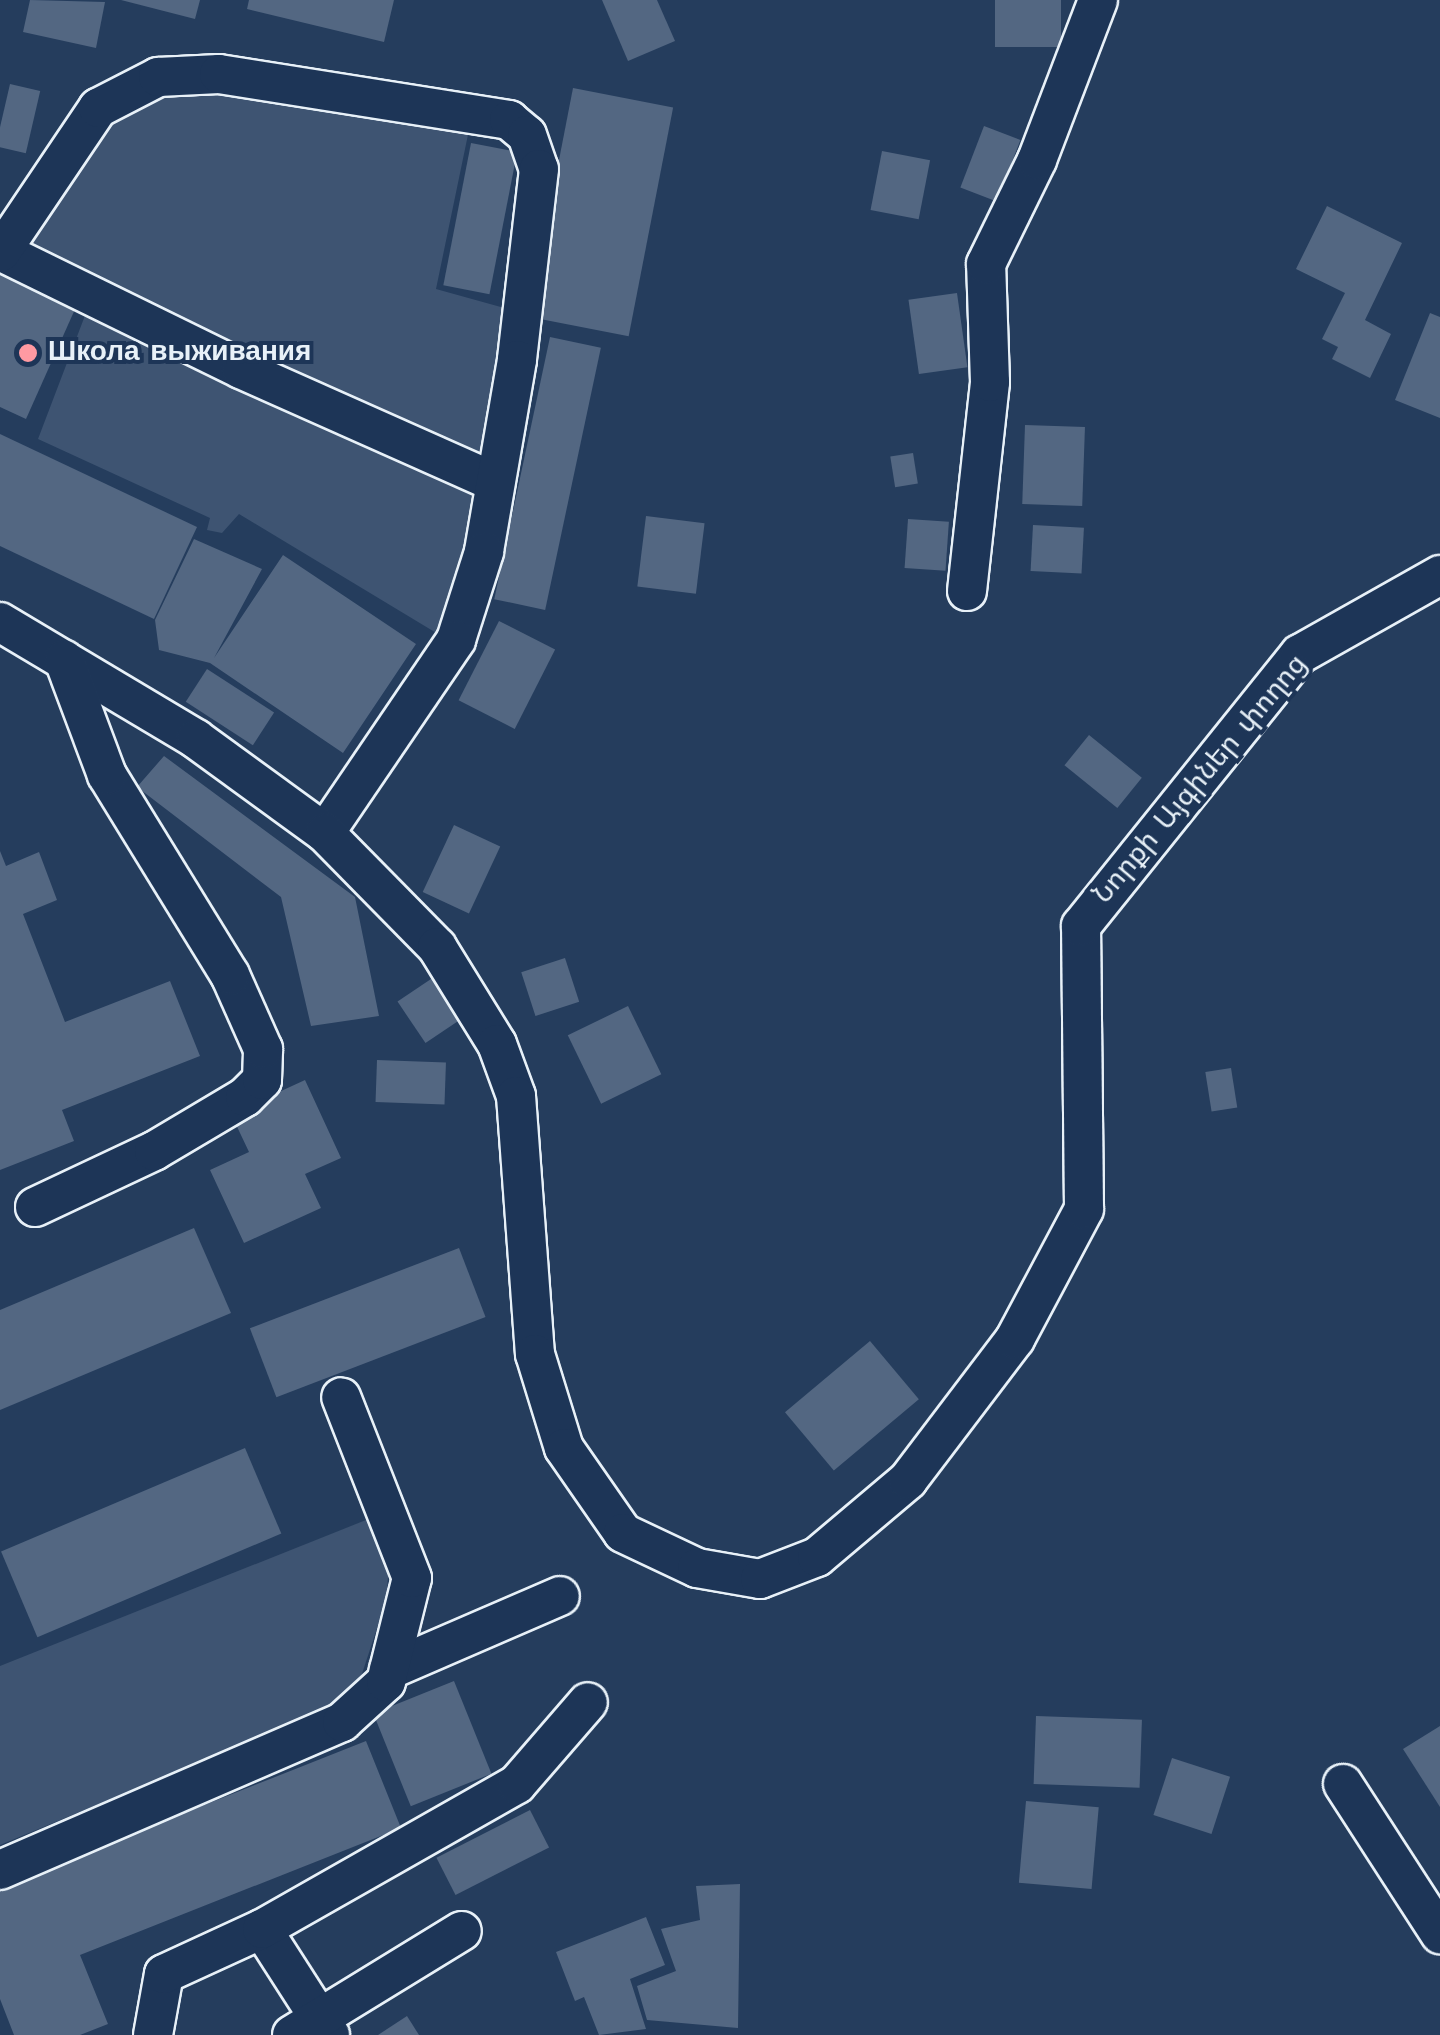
<!DOCTYPE html>
<meta charset="utf-8">
<style>
body{margin:0}
#map{position:relative;width:1440px;height:2035px;overflow:hidden;background:#253d5d;font-family:Kalam,"Noto Sans Armenian",sans-serif}
div>[style]{position:absolute}
[style*='--x']{left:calc(var(--x)*1px);top:calc(var(--y)*1px);width:calc(var(--w)*1px);rotate:calc(var(--a)*1deg)}
.green>*{inset:0;background:#3e5472}
.building>*{inset:0;background:#536782;transform-origin:0 0}
.roads{filter:drop-shadow(2px 0 #e8f1f8) drop-shadow(-2px 0 #e8f1f8) drop-shadow(0 2px #e8f1f8) drop-shadow(0 -2px #e8f1f8)}
.minor>*{height:38px;margin:-19px;padding:0 19px;transform-origin:19px;border-radius:19px;background:#1d3557}
.dots>*{width:28px;height:28px;translate:-50% -50%;box-sizing:border-box;border:5px solid #1d3557;border-radius:50%}
span{translate:-50% -50%;white-space:nowrap;text-align:center;line-height:1.15;-webkit-text-stroke:8px #1d3557;paint-order:stroke}
.poi-label{font-size:28px;color:#e8f1f8;font-weight:700}
.left{translate:0 -50%;text-align:left}
.street-label{font-size:28px;color:#e8f1f8}
</style>
<div id="map">
<div class="green">
<i style="clip-path:polygon(218px 88px,470px 125px,436px 289px,508px 309px,468px 550px,438px 634px,239px 514px,222px 533px,207px 530px,210px 518px,38px 439px,89px 305px,128px 296px,25px 241px,107px 118px,163px 90px)"></i>
<i style="clip-path:polygon(376px 1516px,389px 1565px,386px 1601px,354px 1698px,0 1845px,0 1666px)"></i>
</div>
<div class="building">
<i style="clip-path:polygon(30px 0,105px 2px,96px 48px,23px 32px)"></i>
<i style="clip-path:polygon(121px 0,200px 0,195px 19px)"></i>
<i style="clip-path:polygon(249px 0,394px 0,384px 42px,247px 9px)"></i>
<i style="clip-path:polygon(602px 0,657px 0,675px 41px,628px 61px)"></i>
<i style="left:995px;top:0;width:66px;height:47px"></i>
<i style="left:10px;top:84px;width:31px;height:64px;rotate:13deg"></i>
<i style="left:573px;top:88px;width:102px;height:233px;rotate:11deg"></i>
<i style="left:984px;top:126px;width:39px;height:66px;rotate:21deg"></i>
<i style="left:471px;top:143px;width:47px;height:145px;rotate:11deg"></i>
<i style="left:882px;top:151px;width:49px;height:60px;rotate:11deg"></i>
<i style="clip-path:polygon(1327px 206px,1402px 243px,1365px 320px,1391px 334px,1370px 378px,1332px 359px,1338px 347px,1322px 339px,1345px 293px,1296px 269px)"></i>
<i style="clip-path:polygon(0 262px,80px 298px,26px 419px,0 407px)"></i>
<i style="left:957px;top:293px;width:75px;height:49px;rotate:82deg"></i>
<i style="clip-path:polygon(1430px 313px,1440px 317px,1440px 418px,1395px 400px)"></i>
<i style="left:550px;top:337px;width:52px;height:268px;rotate:12deg"></i>
<i style="left:1025px;top:425px;width:60px;height:79px;rotate:2deg"></i>
<i style="clip-path:polygon(0 434px,197px 527px,154px 619px,0 546px)"></i>
<i style="left:913px;top:453px;width:31px;height:23px;rotate:81deg"></i>
<i style="left:646px;top:516px;width:59px;height:71px;rotate:7deg"></i>
<i style="left:908px;top:519px;width:41px;height:49px;rotate:4deg"></i>
<i style="left:1033px;top:525px;width:51px;height:46px;rotate:3deg"></i>
<i style="clip-path:polygon(194px 539px,262px 569px,214px 658px,283px 555px,416px 644px,343px 753px,210px 663px,159px 650px,155px 620px)"></i>
<i style="left:499px;top:621px;width:63px;height:89px;rotate:27deg"></i>
<i style="left:207px;top:669px;width:80px;height:39px;rotate:33deg"></i>
<i style="left:1089px;top:735px;width:68px;height:39px;rotate:39deg"></i>
<i style="clip-path:polygon(164px 756px,355px 897px,379px 1016px,311px 1026px,281px 897px,137px 787px)"></i>
<i style="left:454px;top:825px;width:51px;height:74px;rotate:25deg"></i>
<i style="clip-path:polygon(0 851px,6px 866px,39px 852px,57px 900px,23px 914px,65px 1022px,170px 981px,200px 1056px,62px 1110px,74px 1141px,0 1170px)"></i>
<i style="left:565px;top:958px;width:46px;height:46px;rotate:72deg"></i>
<i style="left:434px;top:977px;width:50px;height:44px;rotate:56deg"></i>
<i style="left:628px;top:1006px;width:76px;height:67px;rotate:64deg"></i>
<i style="left:377px;top:1060px;width:69px;height:42px;rotate:2deg"></i>
<i style="left:1231px;top:1068px;width:40px;height:26px;rotate:81deg"></i>
<i style="clip-path:polygon(305px 1080px,341px 1158px,305px 1174px,321px 1208px,244px 1243px,210px 1170px,249px 1152px,231px 1114px)"></i>
<i style="clip-path:polygon(194px 1228px,231px 1313px,0 1410px,0 1310px)"></i>
<i style="left:459px;top:1248px;width:74px;height:224px;rotate:69deg"></i>
<i style="left:870px;top:1341px;width:76px;height:111px;rotate:50deg"></i>
<i style="left:245px;top:1448px;width:93px;height:265px;rotate:67deg"></i>
<i style="left:454px;top:1681px;width:100px;height:87px;rotate:68deg"></i>
<i style="left:1036px;top:1716px;width:106px;height:68px;rotate:2deg"></i>
<i style="clip-path:polygon(1440px 1726px,1440px 1807px,1403px 1749px)"></i>
<i style="clip-path:polygon(366px 1741px,401px 1828px,80px 1955px,108px 2024px,80px 2035px,14px 2035px,0 1999px,0 1886px)"></i>
<i style="left:1172px;top:1758px;width:61px;height:60px;rotate:18deg"></i>
<i style="left:1026px;top:1801px;width:73px;height:82px;rotate:5deg"></i>
<i style="left:530px;top:1810px;width:42px;height:105px;rotate:63deg"></i>
<i style="clip-path:polygon(740px 1884px,738px 2028px,647px 2020px,637px 1986px,676px 1971px,661px 1929px,700px 1920px,696px 1886px)"></i>
<i style="clip-path:polygon(646px 1917px,665px 1965px,630px 1979px,646px 2029px,599px 2035px,584px 1997px,575px 2001px,556px 1952px)"></i>
<i style="clip-path:polygon(407px 2016px,419px 2035px,378px 2035px)"></i>
</div>
<div class="roads">
<div class="minor">
<i style="--x:0;--y:251;--w:268;--a:26.1"></i>
<i style="--x:241;--y:369;--w:278;--a:24"></i>
<i style="--x:1;--y:252;--w:174;--a:-56"></i>
<i style="--x:98;--y:108;--w:68;--a:-27.3"></i>
<i style="--x:158;--y:77;--w:61;--a:-2.8"></i>
<i style="--x:219;--y:74;--w:294;--a:9"></i>
<i style="--x:509;--y:120;--w:23;--a:40"></i>
<i style="--x:527;--y:135;--w:36;--a:71"></i>
<i style="--x:539;--y:169;--w:192;--a:96.6"></i>
<i style="--x:517;--y:360;--w:195;--a:99.8"></i>
<i style="--x:484;--y:552;--w:92;--a:107.7"></i>
<i style="--x:456;--y:640;--w:233;--a:124.2"></i>
<i style="--x:967;--y:591;--w:210;--a:-83.7"></i>
<i style="--x:990;--y:382;--w:118;--a:-91.9"></i>
<i style="--x:986;--y:264;--w:116;--a:-63.9"></i>
<i style="--x:1037;--y:160;--w:171;--a:-69.1"></i>
<i style="--x:0;--y:622;--w:228;--a:30.8"></i>
<i style="--x:196;--y:739;--w:160;--a:36.1"></i>
<i style="--x:325;--y:833;--w:160;--a:45.5"></i>
<i style="--x:437;--y:947;--w:114;--a:58.3"></i>
<i style="--x:497;--y:1044;--w:55;--a:69.9"></i>
<i style="--x:516;--y:1096;--w:259;--a:85.8"></i>
<i style="--x:535;--y:1354;--w:98;--a:72.9"></i>
<i style="--x:564;--y:1448;--w:103;--a:55.2"></i>
<i style="--x:623;--y:1533;--w:82;--a:25.3"></i>
<i style="--x:697;--y:1568;--w:64;--a:9.9"></i>
<i style="--x:760;--y:1579;--w:61;--a:-21.1"></i>
<i style="--x:817;--y:1557;--w:119;--a:-40.2"></i>
<i style="--x:908;--y:1480;--w:177;--a:-52.8"></i>
<i style="--x:1015;--y:1339;--w:147;--a:-62"></i>
<i style="--x:1084;--y:1209;--w:283;--a:-90.6"></i>
<i style="--x:1081;--y:926;--w:349;--a:-51.2"></i>
<i style="--x:1300;--y:654;--w:161;--a:-29.4"></i>
<i style="--x:35;--y:1207;--w:132;--a:-25.2"></i>
<i style="--x:154;--y:1151;--w:106;--a:-30.7"></i>
<i style="--x:245;--y:1097;--w:24;--a:-45"></i>
<i style="--x:262;--y:1080;--w:31;--a:-88"></i>
<i style="--x:263;--y:1049;--w:81;--a:-114"></i>
<i style="--x:230;--y:975;--w:235;--a:-121.6"></i>
<i style="--x:107;--y:775;--w:123;--a:-110.5"></i>
<i style="--x:389;--y:1670;--w:186;--a:-23.4"></i>
<i style="--x:1343;--y:1784;--w:179;--a:57.1"></i>
<i style="--x:0;--y:1870;--w:373;--a:-23.4"></i>
<i style="--x:342;--y:1722;--w:59;--a:-42.3"></i>
<i style="--x:386;--y:1682;--w:107;--a:-76"></i>
<i style="--x:412;--y:1578;--w:194;--a:-111.4"></i>
<i style="--x:262;--y:1929;--w:126;--a:57.3"></i>
<i style="--x:153;--y:2035;--w:62;--a:-79.8"></i>
<i style="--x:164;--y:1974;--w:108;--a:-24.7"></i>
<i style="--x:262;--y:1929;--w:293;--a:-29.6"></i>
<i style="--x:517;--y:1784;--w:108;--a:-49.1"></i>
<i style="--x:292;--y:2035;--w:199;--a:-31.5"></i>
</div>
</div>
<div class="dots">
<i style="left:28px;top:353px;background:#ff9aa2"></i>
</div>
<div class="poi-label">
<span class="left" style="left:48px;top:353px">Школа выживания</span>
</div>
<div class="street-label">
<span style="left:1201px;top:780px;rotate:-50deg">Նորքի Այգիներ փողոց</span>
</div>
</div>
